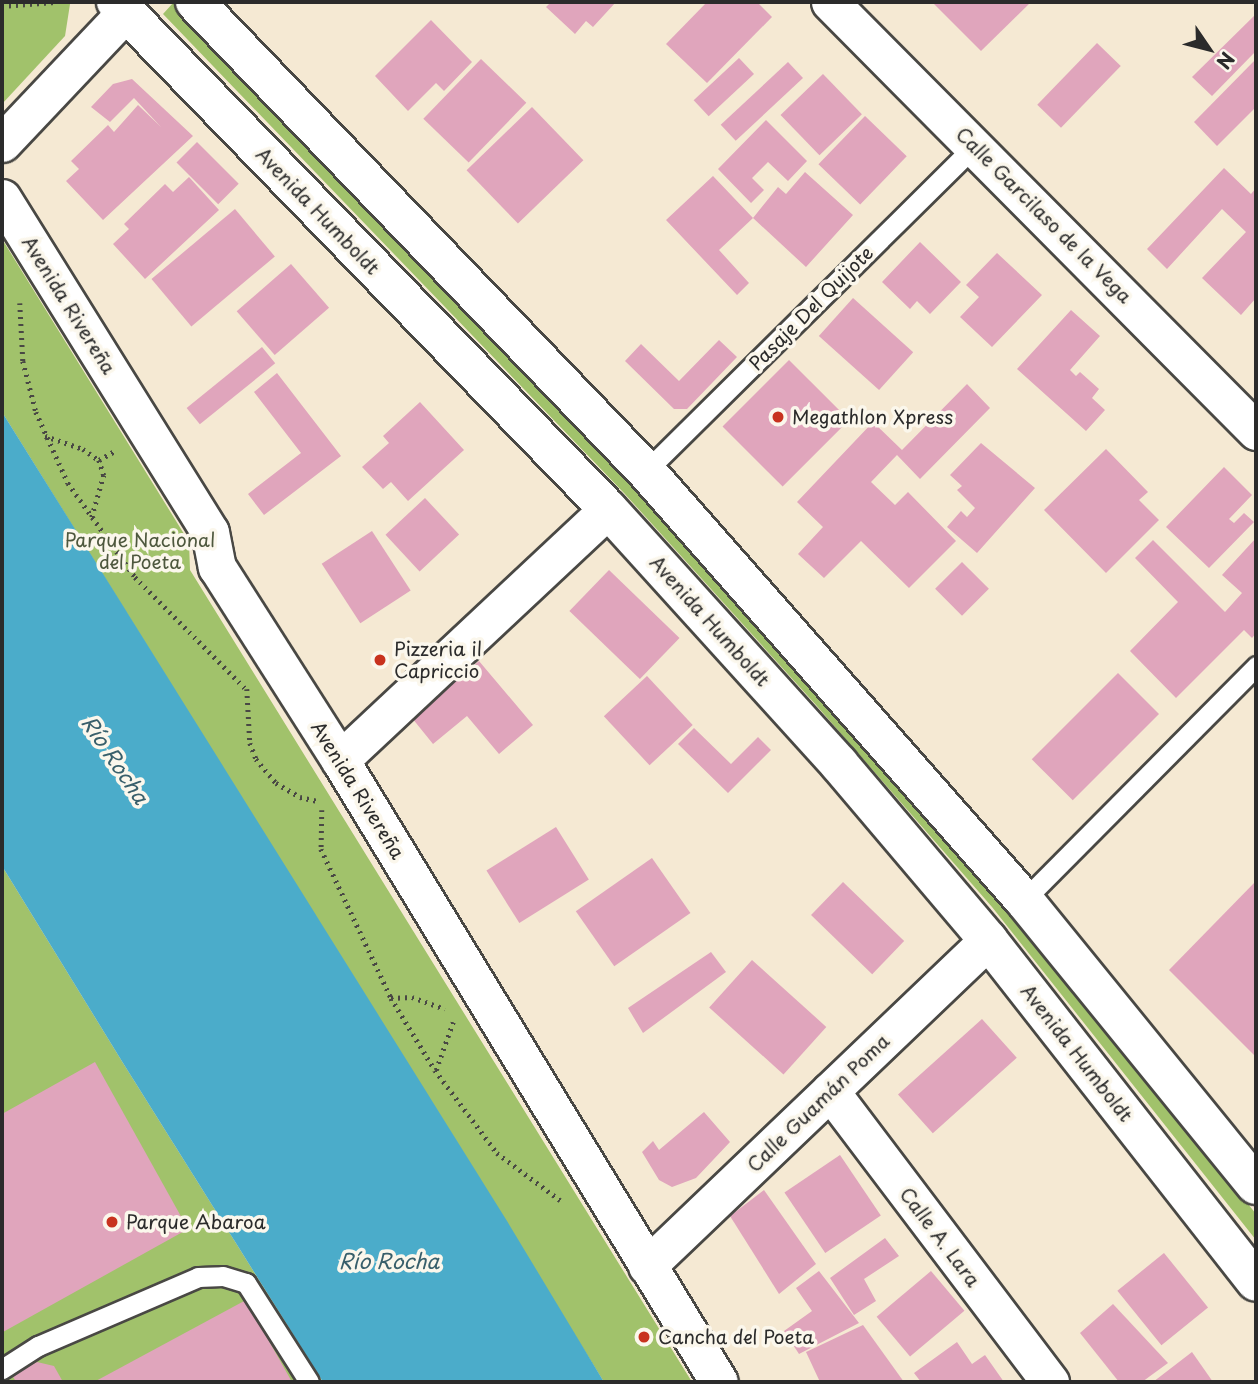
<!DOCTYPE html>
<meta charset="utf-8">
<style>
body{margin:0}
#map{position:relative;width:1258px;height:1384px;overflow:hidden;background:#f5e9d3;font-family:"Playpen Sans",sans-serif}
div>[style]{position:absolute}
[style*='--x']{left:calc(var(--x)*1px);top:calc(var(--y)*1px);width:calc(var(--w)*1px);rotate:calc(var(--a)*1deg)}
.green>*{inset:0;background:#a1c26b}
.water>*{inset:0;background:#4bacca}
.building>*{inset:0;background:#e0a5bc;transform-origin:0 0}
.path>*{height:4.5px;margin-top:-2.25px;transform-origin:0;background:repeating-linear-gradient(90deg,#494844 0 2px,transparent 0 7px)}
.roads{filter:drop-shadow(2px 0 #494844) drop-shadow(-2px 0 #494844) drop-shadow(0 2px #494844) drop-shadow(0 -2px #494844)}
.service>*{height:19px;margin:-9.5px;padding:0 9.5px;transform-origin:9.5px;border-radius:9.5px;background:#fff}
.minor>*{height:37px;margin:-18.5px;padding:0 18.5px;transform-origin:18.5px;border-radius:18.5px;background:#fff}
.primary>*{height:38px;margin:-19px;padding:0 19px;transform-origin:19px;border-radius:19px;background:#fff}
.dots>*{width:19px;height:19px;translate:-50% -50%;box-sizing:border-box;border:4px solid #fbf7ec;border-radius:50%}
span{translate:-50% -50%;white-space:nowrap;text-align:center;line-height:1.15;-webkit-text-stroke:7px #fbf7ec;paint-order:stroke}
.street-label{font-size:19px;color:#2b2b2b}
.poi-label{font-size:19px;color:#2b2b2b}
.left{translate:0 -50%;text-align:left}
.park-label{font-size:19px;color:#4e583e}
.water-label{font-size:21px;color:#385f6b;font-style:italic}
.frame{position:absolute;inset:0;border:4px solid #2b2b2b;pointer-events:none}
.north{position:absolute;left:1174px;top:14px;width:70px;height:70px;-webkit-text-stroke:5px #fbf7ec;paint-order:stroke;rotate:125deg;font-size:19px;font-weight:700;line-height:28px;text-align:center;color:#2b2b2b}
.north::after{content:'';display:block;margin:auto;width:24px;height:32px;background:#2b2b2b;clip-path:polygon(50% 0,100% 100%,50% 72%,0 100%)}
</style>
<div id="map">
<div class="green">
<i style="clip-path:polygon(2px 2px,70px 4px,65px 36px,2px 104px)"></i>
<i style="clip-path:polygon(173px 3px,632px 484px,1005px 897px,1256px 1214px,1256px 1240px,992px 907px,816px 705px,624px 493px,163px 14px)"></i>
<i style="clip-path:polygon(2px 239px,189px 542px,190px 570px,692px 1382px,604px 1382px,2px 412px)"></i>
<i style="clip-path:polygon(2px 866px,123px 1063px,323px 1382px,2px 1382px)"></i>
</div>
<div class="water">
<i style="clip-path:polygon(2px 412px,507px 1221px,604px 1382px,323px 1382px,123px 1063px,2px 866px)"></i>
</div>
<div class="building">
<i style="clip-path:polygon(551px 2px,616px 2px,593px 27px,586px 21px,575px 34px,546px 7px)"></i>
<i style="clip-path:polygon(707px 2px,757px 2px,772px 17px,707px 83px,666px 44px)"></i>
<i style="clip-path:polygon(932px 2px,1031px 2px,981px 51px)"></i>
<i style="clip-path:polygon(1256px 14px,1256px 51px,1212px 96px,1192px 77px)"></i>
<i style="clip-path:polygon(431px 20px,472px 62px,444px 91px,436px 83px,408px 111px,375px 76px)"></i>
<i style="left:1097px;top:43px;width:33px;height:86px;rotate:44deg"></i>
<i style="left:739px;top:58px;width:22px;height:62px;rotate:47deg"></i>
<i style="left:481px;top:59px;width:63px;height:83px;rotate:44deg"></i>
<i style="clip-path:polygon(1256px 59px,1256px 107px,1217px 146px,1194px 122px)"></i>
<i style="left:788px;top:62px;width:22px;height:92px;rotate:47deg"></i>
<i style="left:823px;top:74px;width:56px;height:59px;rotate:46deg"></i>
<i style="clip-path:polygon(132px 79px,193px 136px,103px 220px,66px 181px,79px 169px,71px 161px,108px 125px,114px 132px,138px 105px,161px 127px,134px 98px,110px 122px,91px 107px,113px 84px)"></i>
<i style="left:532px;top:107px;width:74px;height:91px;rotate:46deg"></i>
<i style="left:865px;top:116px;width:58px;height:67px;rotate:44deg"></i>
<i style="clip-path:polygon(766px 120px,807px 161px,788px 181px,768px 162px,752px 178px,764px 190px,751px 203px,718px 169px)"></i>
<i style="left:197px;top:142px;width:59px;height:29px;rotate:45deg"></i>
<i style="clip-path:polygon(1224px 168px,1251px 194px,1256px 188px,1256px 298px,1241px 315px,1202px 278px,1246px 232px,1222px 209px,1167px 269px,1147px 249px)"></i>
<i style="clip-path:polygon(805px 172px,853px 215px,806px 267px,753px 218px,778px 187px,786px 194px)"></i>
<i style="clip-path:polygon(713px 176px,753px 218px,719px 250px,749px 283px,737px 295px,666px 220px)"></i>
<i style="clip-path:polygon(189px 177px,219px 210px,145px 279px,113px 244px,129px 229px,124px 224px,165px 184px,173px 192px)"></i>
<i style="left:235px;top:209px;width:62px;height:109px;rotate:50deg"></i>
<i style="clip-path:polygon(920px 242px,961px 282px,930px 314px,917px 301px,910px 309px,882px 282px)"></i>
<i style="clip-path:polygon(997px 253px,1042px 295px,992px 347px,960px 317px,979px 297px,966px 285px)"></i>
<i style="left:291px;top:264px;width:58px;height:72px;rotate:49deg"></i>
<i style="left:853px;top:298px;width:81px;height:51px;rotate:42deg"></i>
<i style="clip-path:polygon(1071px 310px,1100px 336px,1070px 370px,1076px 376px,1080px 372px,1099px 389px,1092px 398px,1105px 410px,1086px 431px,1017px 369px)"></i>
<i style="clip-path:polygon(719px 340px,737px 357px,687px 409px,674px 409px,625px 361px,641px 344px,679px 381px)"></i>
<i style="left:262px;top:347px;width:21px;height:97px;rotate:51deg"></i>
<i style="left:789px;top:360px;width:85px;height:94px;rotate:45deg"></i>
<i style="clip-path:polygon(277px 373px,341px 456px,264px 515px,248px 494px,301px 453px,254px 392px)"></i>
<i style="clip-path:polygon(967px 384px,990px 408px,920px 479px,897px 455px,871px 482px,895px 505px,908px 492px,956px 541px,909px 588px,861px 541px,824px 578px,798px 554px,823px 527px,797px 502px,873px 422px,902px 450px)"></i>
<i style="clip-path:polygon(420px 402px,464px 450px,408px 501px,391px 482px,383px 489px,362px 467px,389px 443px,383px 436px)"></i>
<i style="clip-path:polygon(981px 443px,1035px 488px,977px 553px,947px 527px,961px 511px,967px 517px,975px 508px,957px 490px,962px 486px,950px 475px)"></i>
<i style="clip-path:polygon(1106px 449px,1148px 492px,1139px 500px,1159px 520px,1106px 573px,1044px 510px)"></i>
<i style="clip-path:polygon(1224px 467px,1252px 495px,1229px 519px,1234px 523px,1244px 513px,1254px 522px,1209px 568px,1166px 527px)"></i>
<i style="left:425px;top:498px;width:50px;height:54px;rotate:47deg"></i>
<i style="left:372px;top:531px;width:71px;height:60px;rotate:57deg"></i>
<i style="clip-path:polygon(1256px 538px,1256px 633px,1252px 638px,1244px 630px,1176px 698px,1130px 651px,1178px 602px,1135px 558px,1153px 540px,1225px 612px,1242px 593px,1222px 575px)"></i>
<i style="left:962px;top:562px;width:38px;height:38px;rotate:45deg"></i>
<i style="left:609px;top:570px;width:98px;height:57px;rotate:44deg"></i>
<i style="clip-path:polygon(479px 661px,533px 725px,499px 754px,467px 716px,433px 744px,412px 718px)"></i>
<i style="left:1118px;top:673px;width:58px;height:122px;rotate:45deg"></i>
<i style="left:647px;top:676px;width:67px;height:59px;rotate:47deg"></i>
<i style="clip-path:polygon(694px 728px,731px 764px,758px 737px,771px 750px,728px 793px,678px 744px)"></i>
<i style="left:556px;top:827px;width:62px;height:82px;rotate:58deg"></i>
<i style="left:652px;top:858px;width:67px;height:93px;rotate:55deg"></i>
<i style="clip-path:polygon(1256px 881px,1256px 1057px,1169px 970px)"></i>
<i style="left:843px;top:882px;width:85px;height:46px;rotate:44deg"></i>
<i style="clip-path:polygon(711px 952px,726px 972px,643px 1033px,628px 1008px)"></i>
<i style="left:752px;top:960px;width:100px;height:64px;rotate:42deg"></i>
<i style="left:982px;top:1019px;width:52px;height:113px;rotate:48deg"></i>
<i style="clip-path:polygon(95px 1062px,188px 1229px,3px 1332px,2px 1114px)"></i>
<i style="clip-path:polygon(704px 1112px,730px 1142px,696px 1178px,672px 1187px,659px 1180px,642px 1152px,653px 1141px,659px 1150px)"></i>
<i style="left:840px;top:1155px;width:73px;height:67px;rotate:56deg"></i>
<i style="clip-path:polygon(764px 1190px,816px 1264px,779px 1294px,730px 1216px)"></i>
<i style="clip-path:polygon(885px 1238px,899px 1256px,864px 1279px,876px 1301px,854px 1315px,830px 1278px)"></i>
<i style="left:1164px;top:1253px;width:70px;height:60px;rotate:51deg"></i>
<i style="clip-path:polygon(819px 1271px,859px 1323px,799px 1354px,784px 1331px,812px 1311px,796px 1288px)"></i>
<i style="left:931px;top:1271px;width:52px;height:71px;rotate:50deg"></i>
<i style="clip-path:polygon(246px 1300px,292px 1382px,94px 1382px)"></i>
<i style="clip-path:polygon(1113px 1304px,1168px 1363px,1142px 1382px,1119px 1382px,1080px 1333px)"></i>
<i style="clip-path:polygon(863px 1325px,904px 1382px,820px 1382px,806px 1352px)"></i>
<i style="clip-path:polygon(957px 1342px,972px 1364px,985px 1355px,1004px 1382px,921px 1382px,914px 1373px)"></i>
<i style="clip-path:polygon(1192px 1352px,1213px 1382px,1153px 1382px)"></i>
<i style="clip-path:polygon(37px 1362px,54px 1366px,63px 1382px,16px 1382px,12px 1375px)"></i>
</div>
<div class="path">
<i style="--x:2;--y:6;--w:53;--a:-4.3"></i>
<i style="--x:20;--y:303;--w:58;--a:87"></i>
<i style="--x:23;--y:361;--w:53;--a:75.7"></i>
<i style="--x:36;--y:412;--w:78;--a:65.7"></i>
<i style="--x:68;--y:483;--w:115;--a:54.5"></i>
<i style="--x:135;--y:577;--w:156;--a:45.3"></i>
<i style="--x:45;--y:436;--w:40;--a:18.9"></i>
<i style="--x:83;--y:449;--w:19;--a:35"></i>
<i style="--x:99;--y:460;--w:16;--a:72"></i>
<i style="--x:104;--y:475;--w:44;--a:105.9"></i>
<i style="--x:99;--y:460;--w:20;--a:-30"></i>
<i style="--x:247;--y:689;--w:54;--a:86.8"></i>
<i style="--x:250;--y:743;--w:17;--a:69"></i>
<i style="--x:256;--y:759;--w:31;--a:50"></i>
<i style="--x:276;--y:783;--w:28;--a:30"></i>
<i style="--x:300;--y:797;--w:18;--a:13"></i>
<i style="--x:322;--y:810;--w:39;--a:91"></i>
<i style="--x:321;--y:849;--w:165;--a:64.8"></i>
<i style="--x:391;--y:998;--w:84;--a:58.6"></i>
<i style="--x:435;--y:1070;--w:104;--a:53.2"></i>
<i style="--x:497;--y:1153;--w:79;--a:36.7"></i>
<i style="--x:391;--y:998;--w:21;--a:-3"></i>
<i style="--x:412;--y:997;--w:35;--a:20"></i>
<i style="--x:436;--y:1070;--w:51;--a:-70.5"></i>
</div>
<div class="roads">
<div class="service">
<i style="--x:646;--y:471;--w:464;--a:-44.7"></i>
<i style="--x:1024;--y:900;--w:330;--a:-45.2"></i>
<i style="--x:2;--y:1369;--w:43;--a:-32.6"></i>
<i style="--x:38;--y:1346;--w:174;--a:-23.3"></i>
<i style="--x:198;--y:1277;--w:25;--a:-2"></i>
<i style="--x:223;--y:1276;--w:24;--a:17"></i>
<i style="--x:246;--y:1283;--w:117;--a:57.5"></i>
</div>
<div class="minor">
<i style="--x:830;--y:2;--w:605;--a:45.2"></i>
<i style="--x:2;--y:143;--w:180;--a:-46.6"></i>
<i style="--x:2;--y:198;--w:393;--a:58.1"></i>
<i style="--x:210;--y:532;--w:36;--a:79"></i>
<i style="--x:217;--y:567;--w:229;--a:57.5"></i>
<i style="--x:340;--y:760;--w:728;--a:58.65"></i>
<i style="--x:340;--y:760;--w:367;--a:-43.1"></i>
<i style="--x:830;--y:1091;--w:365;--a:52.9"></i>
<i style="--x:647;--y:1266;--w:472;--a:-43.7"></i>
</div>
<div class="primary">
<i style="--x:116;--y:2;--w:706;--a:45.86"></i>
<i style="--x:608;--y:509;--w:344;--a:47.8"></i>
<i style="--x:839;--y:764;--w:231;--a:49.7"></i>
<i style="--x:988;--y:940;--w:434;--a:51.9"></i>
<i style="--x:195;--y:2;--w:651;--a:46.12"></i>
<i style="--x:646;--y:471;--w:572;--a:48.62"></i>
<i style="--x:1024;--y:900;--w:367;--a:50.9"></i>
</div>
</div>
<div class="dots">
<i style="left:778px;top:417px;background:#c8321e"></i>
<i style="left:380px;top:660px;background:#c8321e"></i>
<i style="left:112px;top:1222px;background:#c8321e"></i>
<i style="left:644px;top:1337px;background:#c8321e"></i>
</div>
<div class="street-label">
<span style="left:318px;top:211px;rotate:46deg">Avenida Humboldt</span>
<span style="left:1044px;top:215px;rotate:45deg">Calle Garcilaso de la Vega</span>
<span style="left:69px;top:305px;rotate:58deg">Avenida Rivereña</span>
<span style="left:811px;top:308px;rotate:-45deg">Pasaje Del Quijote</span>
<span style="left:710px;top:621px;rotate:48deg">Avenida Humboldt</span>
<span style="left:358px;top:790px;rotate:58deg">Avenida Rivereña</span>
<span style="left:1077px;top:1053px;rotate:52deg">Avenida Humboldt</span>
<span style="left:818px;top:1103px;rotate:-44deg">Calle Guamán Poma</span>
<span style="left:940px;top:1237px;rotate:53deg">Calle A. Lara</span>
</div>
<div class="poi-label">
<span class="left" style="left:792px;top:417px">Megathlon Xpress</span>
<span class="left" style="left:394px;top:660px">Pizzeria il<br>Capriccio</span>
<span class="left" style="left:126px;top:1222px">Parque Abaroa</span>
<span class="left" style="left:658px;top:1337px">Cancha del Poeta</span>
</div>
<div class="park-label">
<span style="left:140px;top:551px">Parque Nacional<br>del Poeta</span>
</div>
<div class="water-label">
<span style="left:116px;top:759px;rotate:56deg">Río Rocha</span>
<span style="left:389px;top:1260px">Río Rocha</span>
</div>
<div class="frame"></div>
<div class="north">N</div>
</div>
